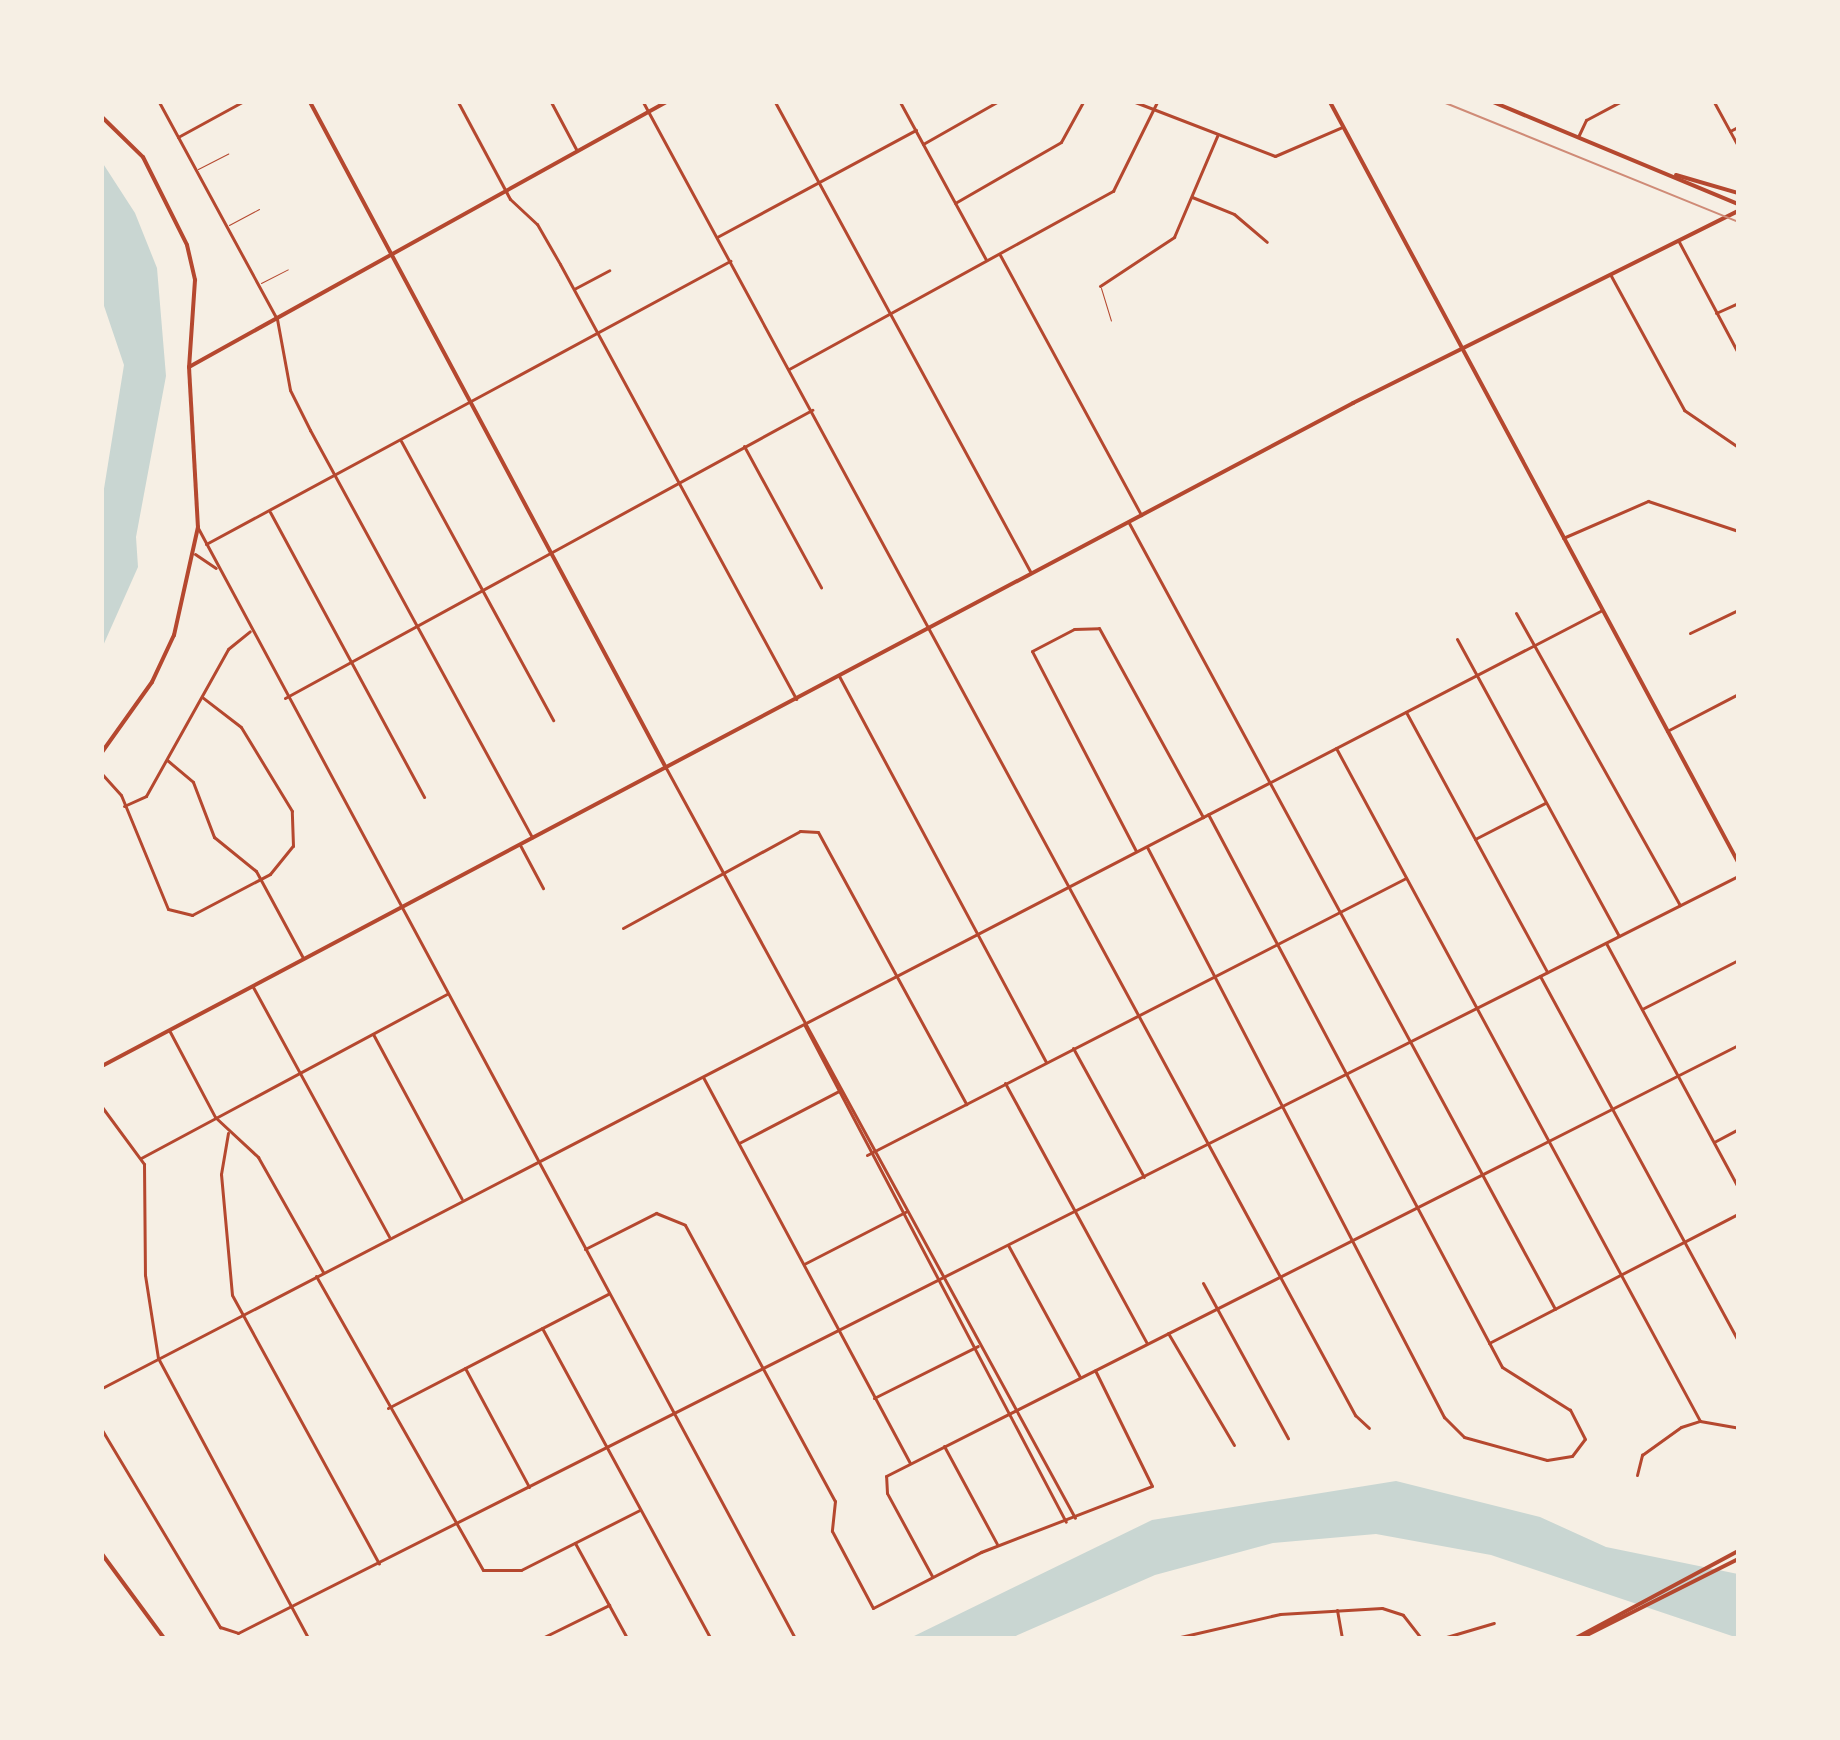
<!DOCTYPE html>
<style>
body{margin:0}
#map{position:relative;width:1840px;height:1740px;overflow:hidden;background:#f6efe4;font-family:"Source Sans 3",sans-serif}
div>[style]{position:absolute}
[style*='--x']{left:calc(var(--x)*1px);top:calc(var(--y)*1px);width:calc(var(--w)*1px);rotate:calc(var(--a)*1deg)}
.water>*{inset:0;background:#c9d6d2}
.service>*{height:1px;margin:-0.5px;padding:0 0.5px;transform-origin:0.5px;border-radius:0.5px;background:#b5482f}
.minor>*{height:3px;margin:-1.5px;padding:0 1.5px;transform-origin:1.5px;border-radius:1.5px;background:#b5482f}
.tertiary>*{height:4px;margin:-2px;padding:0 2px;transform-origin:2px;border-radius:2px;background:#b5482f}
.secondary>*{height:4px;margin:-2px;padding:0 2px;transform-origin:2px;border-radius:2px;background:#b5482f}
.rail>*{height:2px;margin:-1px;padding:0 1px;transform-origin:1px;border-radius:1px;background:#cf8b77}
span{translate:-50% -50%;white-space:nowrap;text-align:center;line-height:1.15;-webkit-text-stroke:8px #f6efe4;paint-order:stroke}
.frame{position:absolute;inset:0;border:104px solid #f6efe4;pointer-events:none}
</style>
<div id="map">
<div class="water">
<i style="clip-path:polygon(102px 162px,135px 213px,157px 268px,166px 376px,136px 537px,138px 567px,102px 648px,102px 501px,124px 365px,102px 300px)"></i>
<i style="clip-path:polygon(1396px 1481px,1540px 1517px,1606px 1547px,1738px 1574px,1738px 1638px,1491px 1555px,1376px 1534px,1273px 1543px,1155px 1575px,1011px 1638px,910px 1638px,1152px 1520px)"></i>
</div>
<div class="service">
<i style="--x:198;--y:169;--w:34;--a:-27"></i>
<i style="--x:229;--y:225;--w:34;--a:-28"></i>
<i style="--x:261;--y:283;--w:30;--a:-27"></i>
<i style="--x:1101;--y:288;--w:34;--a:73"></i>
</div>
<div class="minor">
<i style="--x:159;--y:102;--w:247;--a:61.5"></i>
<i style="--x:277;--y:319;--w:72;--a:79.6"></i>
<i style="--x:290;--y:390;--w:45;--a:63.4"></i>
<i style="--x:310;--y:430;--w:464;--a:61.4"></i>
<i style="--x:458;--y:102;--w:110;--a:61.8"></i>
<i style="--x:510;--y:199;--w:37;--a:43"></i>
<i style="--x:537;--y:224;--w:46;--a:60.1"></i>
<i style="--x:560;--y:264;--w:495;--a:61.5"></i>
<i style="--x:551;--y:102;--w:55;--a:62"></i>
<i style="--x:643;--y:102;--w:1494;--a:61.53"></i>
<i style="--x:1355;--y:1415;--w:19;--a:43"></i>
<i style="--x:775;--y:102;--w:536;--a:61.47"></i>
<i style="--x:900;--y:102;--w:180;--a:61.4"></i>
<i style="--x:1135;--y:102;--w:150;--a:21.1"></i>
<i style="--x:1275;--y:156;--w:73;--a:-23.4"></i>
<i style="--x:1714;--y:102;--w:50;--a:61.4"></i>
<i style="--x:1730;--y:131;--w:9;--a:-27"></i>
<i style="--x:178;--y:137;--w:73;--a:-28.7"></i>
<i style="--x:1578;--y:137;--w:19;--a:-65"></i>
<i style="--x:1586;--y:120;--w:38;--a:-28"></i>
<i style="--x:923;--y:144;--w:85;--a:-29.6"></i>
<i style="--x:1192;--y:197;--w:45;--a:22"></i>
<i style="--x:1234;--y:214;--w:43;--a:40.3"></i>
<i style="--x:955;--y:203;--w:122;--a:-29.9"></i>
<i style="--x:1061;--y:142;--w:46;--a:-61.2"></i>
<i style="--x:717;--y:237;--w:226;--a:-28.3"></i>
<i style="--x:1678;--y:240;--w:128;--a:62"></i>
<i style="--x:1000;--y:255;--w:296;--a:61.5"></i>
<i style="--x:1610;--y:274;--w:155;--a:61.4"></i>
<i style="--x:1684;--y:410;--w:65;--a:34.4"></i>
<i style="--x:1100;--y:286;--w:89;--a:-33.5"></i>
<i style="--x:1174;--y:237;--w:110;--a:-66.9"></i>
<i style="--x:574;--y:289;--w:40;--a:-28"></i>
<i style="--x:1716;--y:313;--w:24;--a:-24"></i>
<i style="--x:789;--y:369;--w:370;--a:-28.8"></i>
<i style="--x:1113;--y:191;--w:99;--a:-63.7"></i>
<i style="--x:401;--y:441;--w:318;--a:61.4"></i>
<i style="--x:744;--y:446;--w:161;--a:61.4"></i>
<i style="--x:270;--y:512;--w:324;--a:61.6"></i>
<i style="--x:1129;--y:523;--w:894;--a:61.54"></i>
<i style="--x:198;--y:528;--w:1260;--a:61.73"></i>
<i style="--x:1563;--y:538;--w:93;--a:-23.5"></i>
<i style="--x:1648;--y:501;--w:95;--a:18.4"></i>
<i style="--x:206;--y:544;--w:596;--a:-28.37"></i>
<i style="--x:195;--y:554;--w:25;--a:34"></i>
<i style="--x:1516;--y:613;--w:335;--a:60.7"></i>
<i style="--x:1690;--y:633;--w:53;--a:-25.6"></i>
<i style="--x:1457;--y:639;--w:338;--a:61.4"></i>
<i style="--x:839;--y:676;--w:438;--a:61.8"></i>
<i style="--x:285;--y:698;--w:601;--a:-28.66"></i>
<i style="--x:1406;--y:712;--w:296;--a:61.5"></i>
<i style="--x:1667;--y:731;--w:80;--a:-27.5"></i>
<i style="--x:1336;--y:748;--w:765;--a:61.59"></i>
<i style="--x:167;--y:760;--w:34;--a:40"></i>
<i style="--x:193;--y:782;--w:59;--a:69.1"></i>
<i style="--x:214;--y:837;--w:54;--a:39"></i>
<i style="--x:256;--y:871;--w:99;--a:61.6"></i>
<i style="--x:666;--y:768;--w:854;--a:61.39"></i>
<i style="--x:102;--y:774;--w:28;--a:48"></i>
<i style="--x:121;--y:795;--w:123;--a:67.6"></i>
<i style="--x:168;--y:909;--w:25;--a:14"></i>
<i style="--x:192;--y:915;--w:88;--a:-27.7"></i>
<i style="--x:270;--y:874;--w:36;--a:-51"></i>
<i style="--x:293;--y:846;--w:35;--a:-92"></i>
<i style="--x:292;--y:811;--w:98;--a:-121.3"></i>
<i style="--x:241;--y:727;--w:49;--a:-142.4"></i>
<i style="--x:124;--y:806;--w:24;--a:-24"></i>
<i style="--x:146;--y:796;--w:168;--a:-60.8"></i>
<i style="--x:228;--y:649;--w:28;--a:-39"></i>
<i style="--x:1475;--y:839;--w:79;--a:-27.2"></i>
<i style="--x:520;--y:845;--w:49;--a:61.9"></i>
<i style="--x:1147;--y:847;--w:643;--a:62.48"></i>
<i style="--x:1444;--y:1417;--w:28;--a:45"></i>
<i style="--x:1464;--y:1437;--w:86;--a:15.5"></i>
<i style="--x:1547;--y:1460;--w:25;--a:-9"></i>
<i style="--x:1572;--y:1456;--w:21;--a:-53"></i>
<i style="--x:1585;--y:1439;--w:33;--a:-117"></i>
<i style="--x:1570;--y:1410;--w:80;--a:-147.7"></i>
<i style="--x:1502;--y:1367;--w:626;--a:-118"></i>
<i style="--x:1136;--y:851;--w:225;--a:-117.5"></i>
<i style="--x:1032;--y:651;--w:47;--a:-27.6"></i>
<i style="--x:1074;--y:629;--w:25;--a:-2"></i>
<i style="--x:1099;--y:628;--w:216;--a:61.2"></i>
<i style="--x:623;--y:928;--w:202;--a:-28.7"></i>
<i style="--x:800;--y:831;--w:18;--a:3"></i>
<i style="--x:818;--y:832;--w:310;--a:61.4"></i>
<i style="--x:1606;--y:943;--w:277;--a:61.6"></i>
<i style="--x:1540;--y:976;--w:414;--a:61.5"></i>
<i style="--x:253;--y:987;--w:284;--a:61.4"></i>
<i style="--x:1642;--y:1009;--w:108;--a:-27"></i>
<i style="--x:805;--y:1026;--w:560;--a:62.25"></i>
<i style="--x:169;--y:1030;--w:98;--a:62.1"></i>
<i style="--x:215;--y:1117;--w:59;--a:42.9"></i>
<i style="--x:258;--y:1157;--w:132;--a:60.5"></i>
<i style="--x:373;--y:1034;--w:187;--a:61.7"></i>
<i style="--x:1073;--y:1048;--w:147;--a:61.2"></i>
<i style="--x:703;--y:1077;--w:438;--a:61.8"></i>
<i style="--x:1005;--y:1083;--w:296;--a:61.4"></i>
<i style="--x:102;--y:1107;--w:71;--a:53.6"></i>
<i style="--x:144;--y:1164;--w:111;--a:89.5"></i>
<i style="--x:145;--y:1275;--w:84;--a:81.1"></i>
<i style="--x:158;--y:1358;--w:318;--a:61.8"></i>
<i style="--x:228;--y:1133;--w:42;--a:99.7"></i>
<i style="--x:221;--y:1174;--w:121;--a:84.8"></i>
<i style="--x:232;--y:1295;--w:306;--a:61.3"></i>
<i style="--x:1714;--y:1142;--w:27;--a:-28"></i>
<i style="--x:739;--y:1143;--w:115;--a:-27.5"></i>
<i style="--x:867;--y:1155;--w:606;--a:-27.2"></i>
<i style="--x:141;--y:1158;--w:347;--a:-28.2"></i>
<i style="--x:1008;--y:1245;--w:150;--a:61.4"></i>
<i style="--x:585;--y:1249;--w:80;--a:-26.9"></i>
<i style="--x:656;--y:1213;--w:31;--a:22"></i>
<i style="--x:685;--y:1225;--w:314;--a:61.5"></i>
<i style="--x:835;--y:1501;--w:30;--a:96"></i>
<i style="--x:832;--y:1531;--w:87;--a:62"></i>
<i style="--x:873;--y:1608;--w:122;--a:-27.4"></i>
<i style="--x:981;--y:1552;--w:183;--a:-21.1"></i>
<i style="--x:1152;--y:1486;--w:129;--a:-116.2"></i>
<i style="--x:804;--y:1264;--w:116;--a:-27.2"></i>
<i style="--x:316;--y:1276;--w:338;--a:60.4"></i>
<i style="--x:483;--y:1570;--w:38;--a:0"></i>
<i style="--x:521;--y:1570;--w:133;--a:-26.8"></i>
<i style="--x:1203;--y:1283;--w:177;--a:61.3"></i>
<i style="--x:542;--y:1328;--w:353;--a:61.5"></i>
<i style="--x:1168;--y:1333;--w:130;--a:59.5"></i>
<i style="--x:1489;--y:1343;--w:280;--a:-27.4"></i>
<i style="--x:465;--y:1368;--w:135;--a:61.7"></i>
<i style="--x:102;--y:1388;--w:1690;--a:-27.41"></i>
<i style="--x:874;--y:1398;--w:116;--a:-26.6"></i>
<i style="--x:388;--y:1408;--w:248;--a:-27.4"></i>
<i style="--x:102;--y:1430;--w:230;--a:59.1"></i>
<i style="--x:220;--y:1627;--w:19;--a:18"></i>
<i style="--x:238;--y:1633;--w:1680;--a:-26.78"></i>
<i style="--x:944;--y:1446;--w:111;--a:61.6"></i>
<i style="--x:1637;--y:1475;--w:21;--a:-76"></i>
<i style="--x:1642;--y:1455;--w:48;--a:-35.7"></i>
<i style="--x:1681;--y:1427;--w:20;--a:-18"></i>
<i style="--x:1700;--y:1421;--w:39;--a:10"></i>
<i style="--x:575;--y:1543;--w:108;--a:61.3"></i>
<i style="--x:932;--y:1576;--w:94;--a:-118.5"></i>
<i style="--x:887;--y:1493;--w:17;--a:-93"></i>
<i style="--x:886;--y:1476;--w:955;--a:-26.83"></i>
<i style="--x:1337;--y:1610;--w:28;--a:80"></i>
<i style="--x:394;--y:1638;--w:52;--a:0"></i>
<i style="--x:542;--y:1638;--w:75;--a:-26.2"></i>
<i style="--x:1176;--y:1638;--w:107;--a:-13"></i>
<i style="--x:1280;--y:1614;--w:102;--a:-3.4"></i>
<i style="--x:1382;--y:1608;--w:22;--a:18"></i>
<i style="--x:1403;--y:1615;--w:29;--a:52"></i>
<i style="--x:1443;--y:1638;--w:53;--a:-16.4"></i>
</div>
<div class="tertiary">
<i style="--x:310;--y:102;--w:755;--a:61.87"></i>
<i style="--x:189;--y:367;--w:546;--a:-29.05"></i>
<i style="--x:102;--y:1066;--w:1416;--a:-27.92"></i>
<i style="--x:1353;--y:403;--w:430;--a:-26.5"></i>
</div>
<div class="secondary">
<i style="--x:1330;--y:102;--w:863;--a:61.77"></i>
<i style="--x:1493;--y:102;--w:265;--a:22.6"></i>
<i style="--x:102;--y:117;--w:57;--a:44.3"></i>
<i style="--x:143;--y:157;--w:98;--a:63.4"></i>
<i style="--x:187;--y:245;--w:36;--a:77"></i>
<i style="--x:195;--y:280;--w:87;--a:93.9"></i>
<i style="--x:189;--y:367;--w:160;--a:86.8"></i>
<i style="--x:198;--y:527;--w:111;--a:102.5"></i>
<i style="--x:174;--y:635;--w:52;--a:115.1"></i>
<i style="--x:152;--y:682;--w:86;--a:125.5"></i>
<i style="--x:1676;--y:175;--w:65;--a:16.2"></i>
<i style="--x:102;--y:1554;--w:104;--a:53.6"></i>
<i style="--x:1576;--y:1638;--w:184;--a:-28.2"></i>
<i style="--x:1581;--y:1638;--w:176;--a:-26.7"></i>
</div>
<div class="rail">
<i style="--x:1443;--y:102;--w:318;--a:22.1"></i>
</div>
<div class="frame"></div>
</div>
